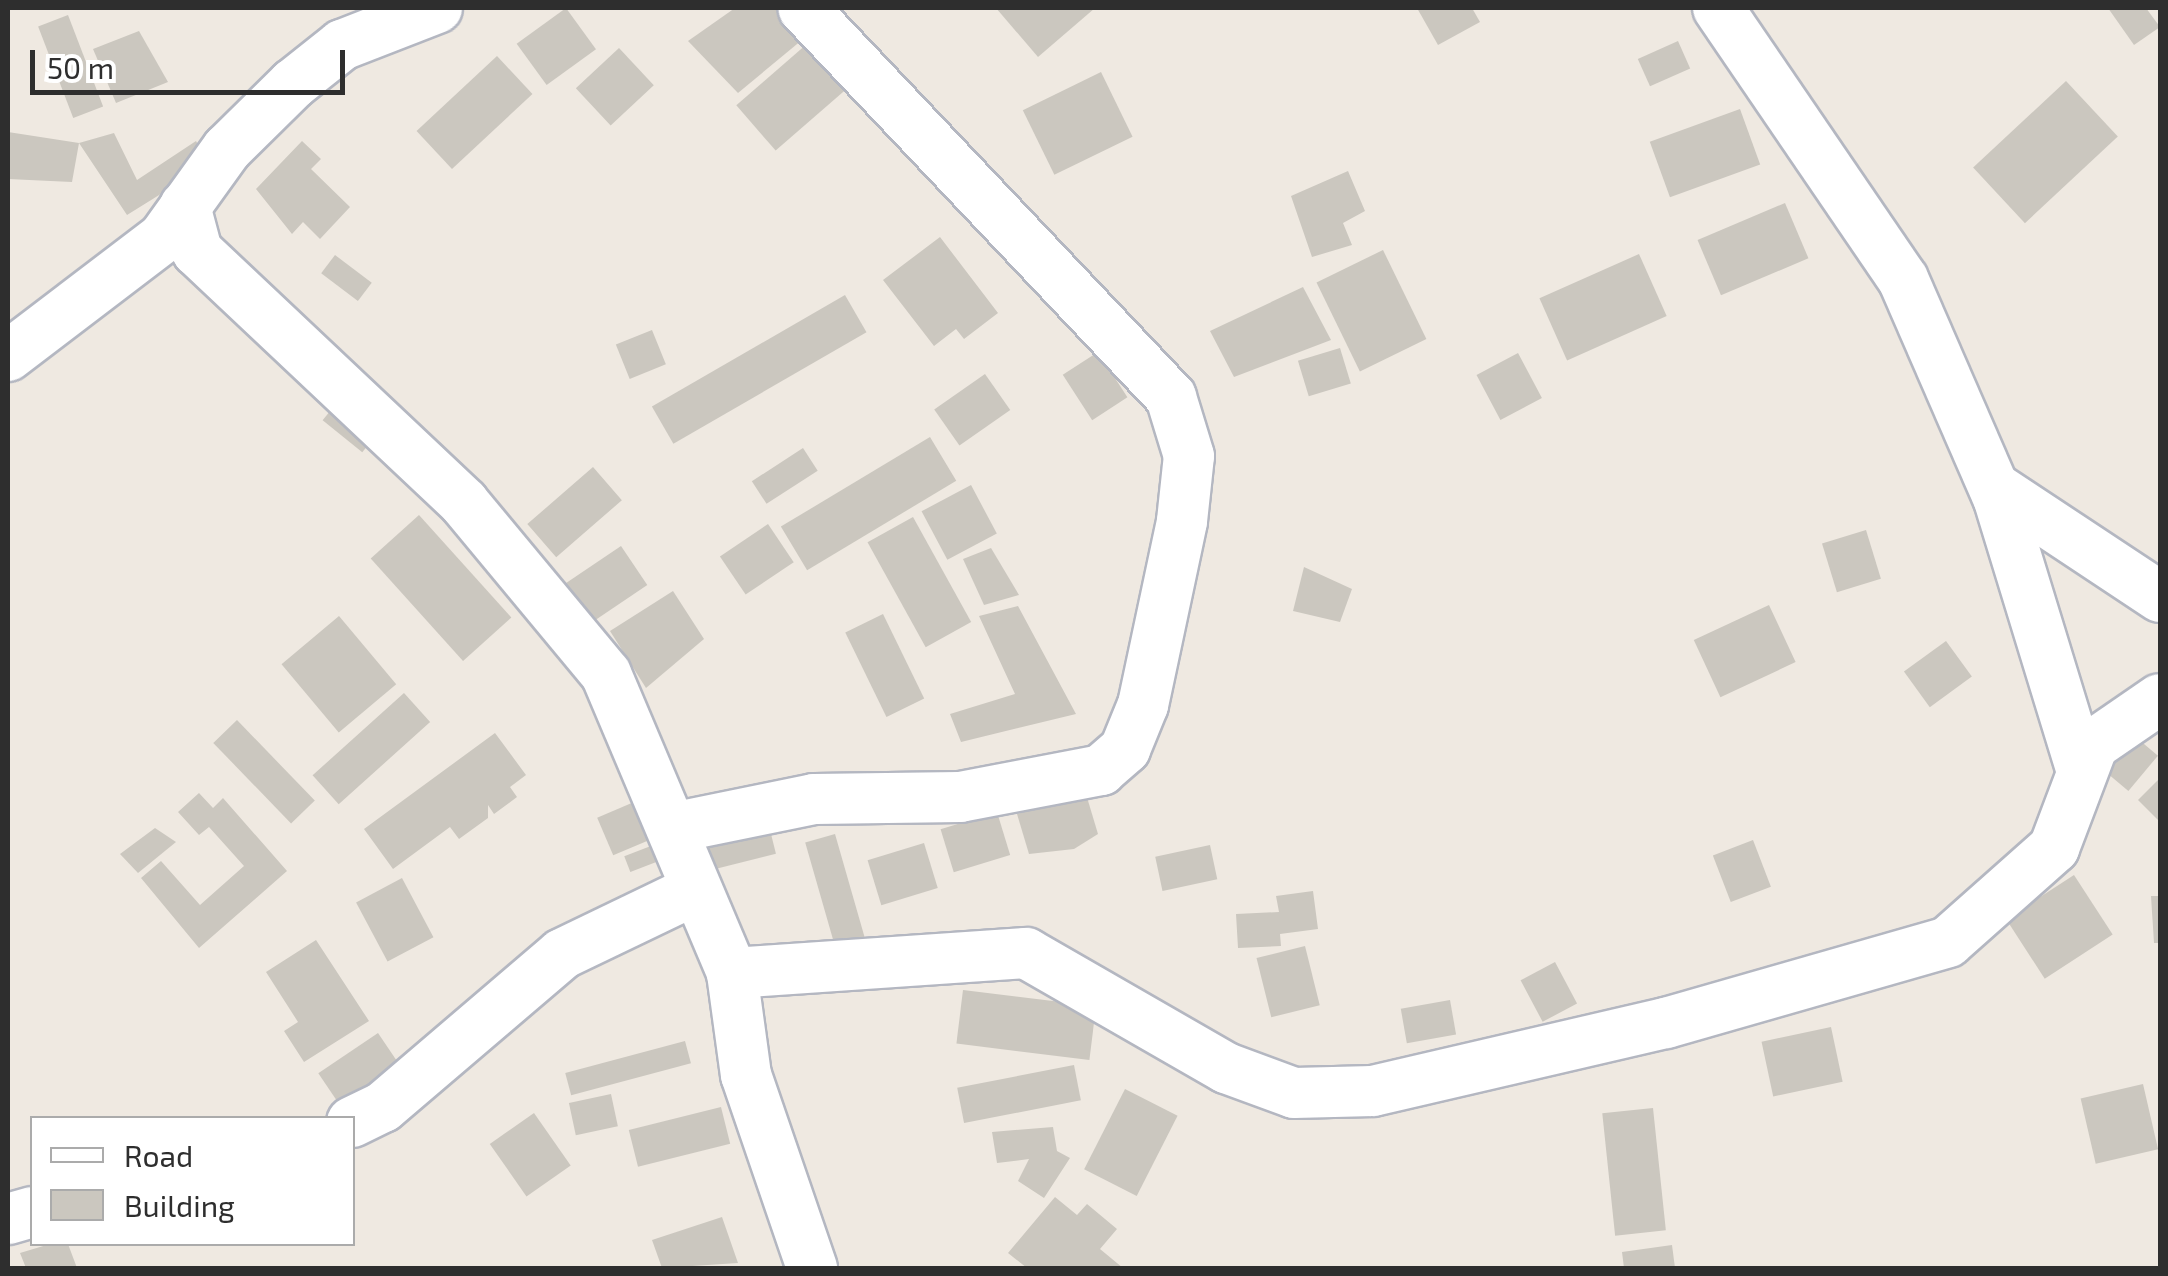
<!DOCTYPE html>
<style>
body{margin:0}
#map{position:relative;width:2168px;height:1276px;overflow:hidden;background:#efe9e1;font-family:"Exo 2",sans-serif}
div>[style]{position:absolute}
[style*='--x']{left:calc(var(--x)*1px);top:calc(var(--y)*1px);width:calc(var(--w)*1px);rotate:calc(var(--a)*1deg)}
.building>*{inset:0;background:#cbc7bf;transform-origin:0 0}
.roads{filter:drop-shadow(2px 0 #b4b7c1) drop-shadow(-2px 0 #b4b7c1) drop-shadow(0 2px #b4b7c1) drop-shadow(0 -2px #b4b7c1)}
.minor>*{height:50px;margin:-25px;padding:0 25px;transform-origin:25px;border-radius:25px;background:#fff}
span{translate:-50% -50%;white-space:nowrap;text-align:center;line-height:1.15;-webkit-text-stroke:8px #fff;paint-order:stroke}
.frame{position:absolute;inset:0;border:10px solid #2e2e2e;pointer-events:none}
.legend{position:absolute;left:30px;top:1116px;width:325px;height:130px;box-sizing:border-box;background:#fff;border:2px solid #ababab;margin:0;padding:12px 18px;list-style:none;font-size:30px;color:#2e2e2e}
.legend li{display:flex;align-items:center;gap:20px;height:50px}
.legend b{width:50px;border:2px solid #ababab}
.scale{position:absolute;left:30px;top:50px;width:315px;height:45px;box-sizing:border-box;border:5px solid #2e2e2e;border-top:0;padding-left:12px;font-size:30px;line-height:35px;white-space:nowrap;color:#2e2e2e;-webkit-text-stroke:8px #fff;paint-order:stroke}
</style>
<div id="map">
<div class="building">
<i style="left:566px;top:8px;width:51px;height:61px;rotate:54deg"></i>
<i style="clip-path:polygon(735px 8px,782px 8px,808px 35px,738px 93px,688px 41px)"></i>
<i style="clip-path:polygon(996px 8px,1095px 8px,1038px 57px)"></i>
<i style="clip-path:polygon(1417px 8px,1472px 8px,1480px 22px,1438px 45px)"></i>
<i style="clip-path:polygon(2108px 8px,2146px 8px,2160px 27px,2134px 45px)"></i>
<i style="left:68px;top:15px;width:98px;height:32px;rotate:69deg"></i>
<i style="clip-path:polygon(139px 31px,168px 82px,116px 103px,93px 49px)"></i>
<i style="left:1678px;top:41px;width:30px;height:44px;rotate:66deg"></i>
<i style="left:808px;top:43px;width:60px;height:95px;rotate:49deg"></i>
<i style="left:619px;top:48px;width:51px;height:59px;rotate:47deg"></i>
<i style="left:497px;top:56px;width:52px;height:110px;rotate:47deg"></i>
<i style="left:1101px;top:72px;width:72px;height:87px;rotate:64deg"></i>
<i style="left:2066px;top:81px;width:76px;height:127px;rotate:47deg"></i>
<i style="left:1740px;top:109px;width:59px;height:96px;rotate:70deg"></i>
<i style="clip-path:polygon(8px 132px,79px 143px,114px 133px,137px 180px,196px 141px,209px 164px,127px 215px,79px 143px,72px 182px,8px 179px)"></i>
<i style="clip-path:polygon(302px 141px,321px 159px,311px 169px,350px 207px,320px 239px,303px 222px,292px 234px,256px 189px)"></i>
<i style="clip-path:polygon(1348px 171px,1365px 211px,1343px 223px,1352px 245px,1312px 257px,1291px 196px)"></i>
<i style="left:1785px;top:203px;width:60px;height:95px;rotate:67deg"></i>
<i style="clip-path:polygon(940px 237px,998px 313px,964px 339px,956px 329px,934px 346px,883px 280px)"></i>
<i style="left:1383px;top:250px;width:99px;height:74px;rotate:64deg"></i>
<i style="left:1639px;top:254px;width:68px;height:109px;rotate:66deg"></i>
<i style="left:335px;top:255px;width:46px;height:23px;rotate:37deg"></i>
<i style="clip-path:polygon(1303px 287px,1331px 340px,1234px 377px,1210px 331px)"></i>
<i style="left:845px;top:295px;width:43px;height:223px;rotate:60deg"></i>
<i style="left:652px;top:330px;width:37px;height:39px;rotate:68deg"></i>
<i style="left:1340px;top:348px;width:37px;height:44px;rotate:73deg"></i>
<i style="left:1098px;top:352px;width:54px;height:42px;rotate:57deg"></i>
<i style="left:1518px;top:353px;width:51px;height:47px;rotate:62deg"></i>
<i style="left:985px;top:374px;width:44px;height:62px;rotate:55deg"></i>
<i style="left:339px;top:400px;width:51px;height:26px;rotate:39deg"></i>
<i style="left:930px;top:437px;width:51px;height:174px;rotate:59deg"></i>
<i style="left:803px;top:448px;width:27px;height:61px;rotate:57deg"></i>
<i style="left:593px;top:467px;width:44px;height:87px;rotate:49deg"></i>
<i style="left:971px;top:485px;width:55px;height:56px;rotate:62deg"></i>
<i style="left:419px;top:515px;width:138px;height:65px;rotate:48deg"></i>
<i style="left:913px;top:517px;width:120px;height:52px;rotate:61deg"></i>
<i style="left:768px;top:524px;width:46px;height:58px;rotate:56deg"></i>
<i style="left:1866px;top:530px;width:51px;height:46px;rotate:73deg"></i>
<i style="left:621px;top:546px;width:47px;height:76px;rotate:56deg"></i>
<i style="clip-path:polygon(991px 548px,1019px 595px,984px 605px,963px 559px)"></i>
<i style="clip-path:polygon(1304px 567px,1352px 589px,1340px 622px,1293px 611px)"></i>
<i style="clip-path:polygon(673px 591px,704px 639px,646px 688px,610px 631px)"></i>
<i style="left:1769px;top:605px;width:63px;height:83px;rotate:65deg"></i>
<i style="clip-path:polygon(1018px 606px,1076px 714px,961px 742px,950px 714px,1015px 694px,979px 616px)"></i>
<i style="left:883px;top:614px;width:94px;height:42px;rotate:64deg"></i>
<i style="left:339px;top:616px;width:89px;height:75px;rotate:50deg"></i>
<i style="left:1946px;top:641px;width:44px;height:52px;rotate:54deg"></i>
<i style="left:404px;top:693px;width:39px;height:123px;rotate:48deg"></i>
<i style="left:237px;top:720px;width:112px;height:33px;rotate:46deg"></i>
<i style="left:2125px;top:728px;width:43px;height:46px;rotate:40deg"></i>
<i style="clip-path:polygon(495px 733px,526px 775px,510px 787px,517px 797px,494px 814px,488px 805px,488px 818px,459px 839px,450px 827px,393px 869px,364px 829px)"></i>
<i style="clip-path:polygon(2160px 778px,2160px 822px,2138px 800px)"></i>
<i style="clip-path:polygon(199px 793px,213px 808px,223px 798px,287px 871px,199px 948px,141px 878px,161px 861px,200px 905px,244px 866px,209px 827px,199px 835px,178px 812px)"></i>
<i style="clip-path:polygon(1086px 794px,1098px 834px,1074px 849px,1029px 854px,1017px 814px)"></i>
<i style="left:634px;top:802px;width:41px;height:40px;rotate:67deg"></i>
<i style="left:997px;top:812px;width:45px;height:59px;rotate:73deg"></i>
<i style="left:766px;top:814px;width:41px;height:79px;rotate:76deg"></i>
<i style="clip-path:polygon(155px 828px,176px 842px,138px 873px,120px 854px)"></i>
<i style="left:835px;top:834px;width:108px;height:31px;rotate:74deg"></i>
<i style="left:1753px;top:840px;width:50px;height:43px;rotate:69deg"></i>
<i style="left:924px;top:843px;width:47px;height:59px;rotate:73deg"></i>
<i style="left:656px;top:844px;width:17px;height:34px;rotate:69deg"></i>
<i style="left:1210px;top:845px;width:35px;height:56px;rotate:78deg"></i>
<i style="left:2074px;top:875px;width:71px;height:81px;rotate:57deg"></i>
<i style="left:402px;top:878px;width:67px;height:52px;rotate:62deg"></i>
<i style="clip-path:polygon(1313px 891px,1318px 929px,1280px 934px,1281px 946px,1238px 948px,1236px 914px,1279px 912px,1276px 896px)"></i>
<i style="clip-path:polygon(2151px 896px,2160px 896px,2160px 943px,2154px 943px)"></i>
<i style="clip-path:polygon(316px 940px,369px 1021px,304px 1062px,284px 1031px,298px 1022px,266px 972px)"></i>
<i style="left:1305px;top:946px;width:61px;height:50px;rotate:76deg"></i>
<i style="left:1555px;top:962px;width:47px;height:39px;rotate:62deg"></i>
<i style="left:963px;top:990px;width:134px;height:54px;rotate:7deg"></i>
<i style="left:1450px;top:1000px;width:35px;height:50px;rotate:80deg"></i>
<i style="left:1831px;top:1027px;width:56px;height:71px;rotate:78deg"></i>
<i style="left:378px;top:1033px;width:45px;height:72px;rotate:56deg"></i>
<i style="left:685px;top:1041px;width:23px;height:124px;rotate:75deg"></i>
<i style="left:1074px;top:1065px;width:36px;height:119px;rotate:79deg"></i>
<i style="left:2143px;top:1084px;width:67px;height:64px;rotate:77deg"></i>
<i style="left:1125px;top:1089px;width:59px;height:90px;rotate:27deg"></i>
<i style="left:611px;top:1094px;width:33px;height:43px;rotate:78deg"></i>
<i style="left:721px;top:1107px;width:38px;height:95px;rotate:76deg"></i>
<i style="left:1653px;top:1108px;width:123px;height:51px;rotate:84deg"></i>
<i style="left:534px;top:1113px;width:64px;height:54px;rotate:55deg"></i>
<i style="clip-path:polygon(1053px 1127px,1057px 1151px,1070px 1158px,1044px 1198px,1018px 1181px,1029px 1159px,997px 1163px,992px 1132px)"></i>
<i style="clip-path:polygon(1055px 1197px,1077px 1215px,1087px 1204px,1117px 1229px,1100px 1249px,1123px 1268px,1027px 1268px,1008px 1253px)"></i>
<i style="clip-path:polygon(722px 1217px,738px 1263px,662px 1268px,652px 1240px)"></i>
<i style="clip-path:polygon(50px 1244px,68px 1244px,77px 1268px,26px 1268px,20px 1253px)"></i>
<i style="clip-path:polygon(1672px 1245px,1675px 1268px,1624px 1268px,1622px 1252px)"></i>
</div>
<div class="roads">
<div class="minor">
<i style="--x:1718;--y:8;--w:328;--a:55.7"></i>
<i style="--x:1903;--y:279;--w:238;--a:66.5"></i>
<i style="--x:1998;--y:497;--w:287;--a:73"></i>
<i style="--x:185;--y:206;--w:47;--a:75.1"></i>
<i style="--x:197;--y:251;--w:367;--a:43.3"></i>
<i style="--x:464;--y:503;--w:222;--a:50.3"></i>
<i style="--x:606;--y:674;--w:324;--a:67.1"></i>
<i style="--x:732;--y:973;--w:103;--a:82.2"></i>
<i style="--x:746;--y:1075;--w:204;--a:71.1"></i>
<i style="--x:8;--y:356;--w:195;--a:-37.3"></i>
<i style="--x:163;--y:238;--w:110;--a:-54.3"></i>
<i style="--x:227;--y:149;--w:93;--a:-44.6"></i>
<i style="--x:293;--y:84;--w:63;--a:-38.5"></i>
<i style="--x:342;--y:45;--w:102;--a:-21.3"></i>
<i style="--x:1994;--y:487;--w:199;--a:33.5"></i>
<i style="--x:672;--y:828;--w:145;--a:-11.5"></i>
<i style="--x:814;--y:799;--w:146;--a:-0.8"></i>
<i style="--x:960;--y:797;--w:144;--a:-10.8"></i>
<i style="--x:1101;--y:770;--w:32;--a:-41"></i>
<i style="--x:1125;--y:749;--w:48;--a:-67.8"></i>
<i style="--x:1143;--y:705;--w:188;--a:-78"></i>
<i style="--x:1182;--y:521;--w:65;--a:-83.9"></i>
<i style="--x:1189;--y:456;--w:62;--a:-107"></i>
<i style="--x:1171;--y:397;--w:535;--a:-133.41"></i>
<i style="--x:732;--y:973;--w:295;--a:-3.9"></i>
<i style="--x:1026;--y:953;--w:231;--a:29.9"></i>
<i style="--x:1226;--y:1068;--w:72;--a:20.2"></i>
<i style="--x:1294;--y:1093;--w:79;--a:-1.5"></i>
<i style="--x:1373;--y:1091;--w:301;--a:-13.1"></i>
<i style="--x:1666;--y:1023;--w:293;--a:-16"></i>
<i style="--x:1948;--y:942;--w:142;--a:-41.6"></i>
<i style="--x:2054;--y:848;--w:110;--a:-69.3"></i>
<i style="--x:2093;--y:745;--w:81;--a:-34.5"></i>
<i style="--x:352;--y:1122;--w:34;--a:-26"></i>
<i style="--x:383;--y:1107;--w:235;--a:-40.5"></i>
<i style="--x:562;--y:954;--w:143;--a:-25.7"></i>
<i style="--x:8;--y:1219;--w:25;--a:-16"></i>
</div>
</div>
<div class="frame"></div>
<ul class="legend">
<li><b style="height:12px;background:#fff"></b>Road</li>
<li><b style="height:28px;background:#cbc7bf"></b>Building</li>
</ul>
<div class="scale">50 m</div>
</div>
